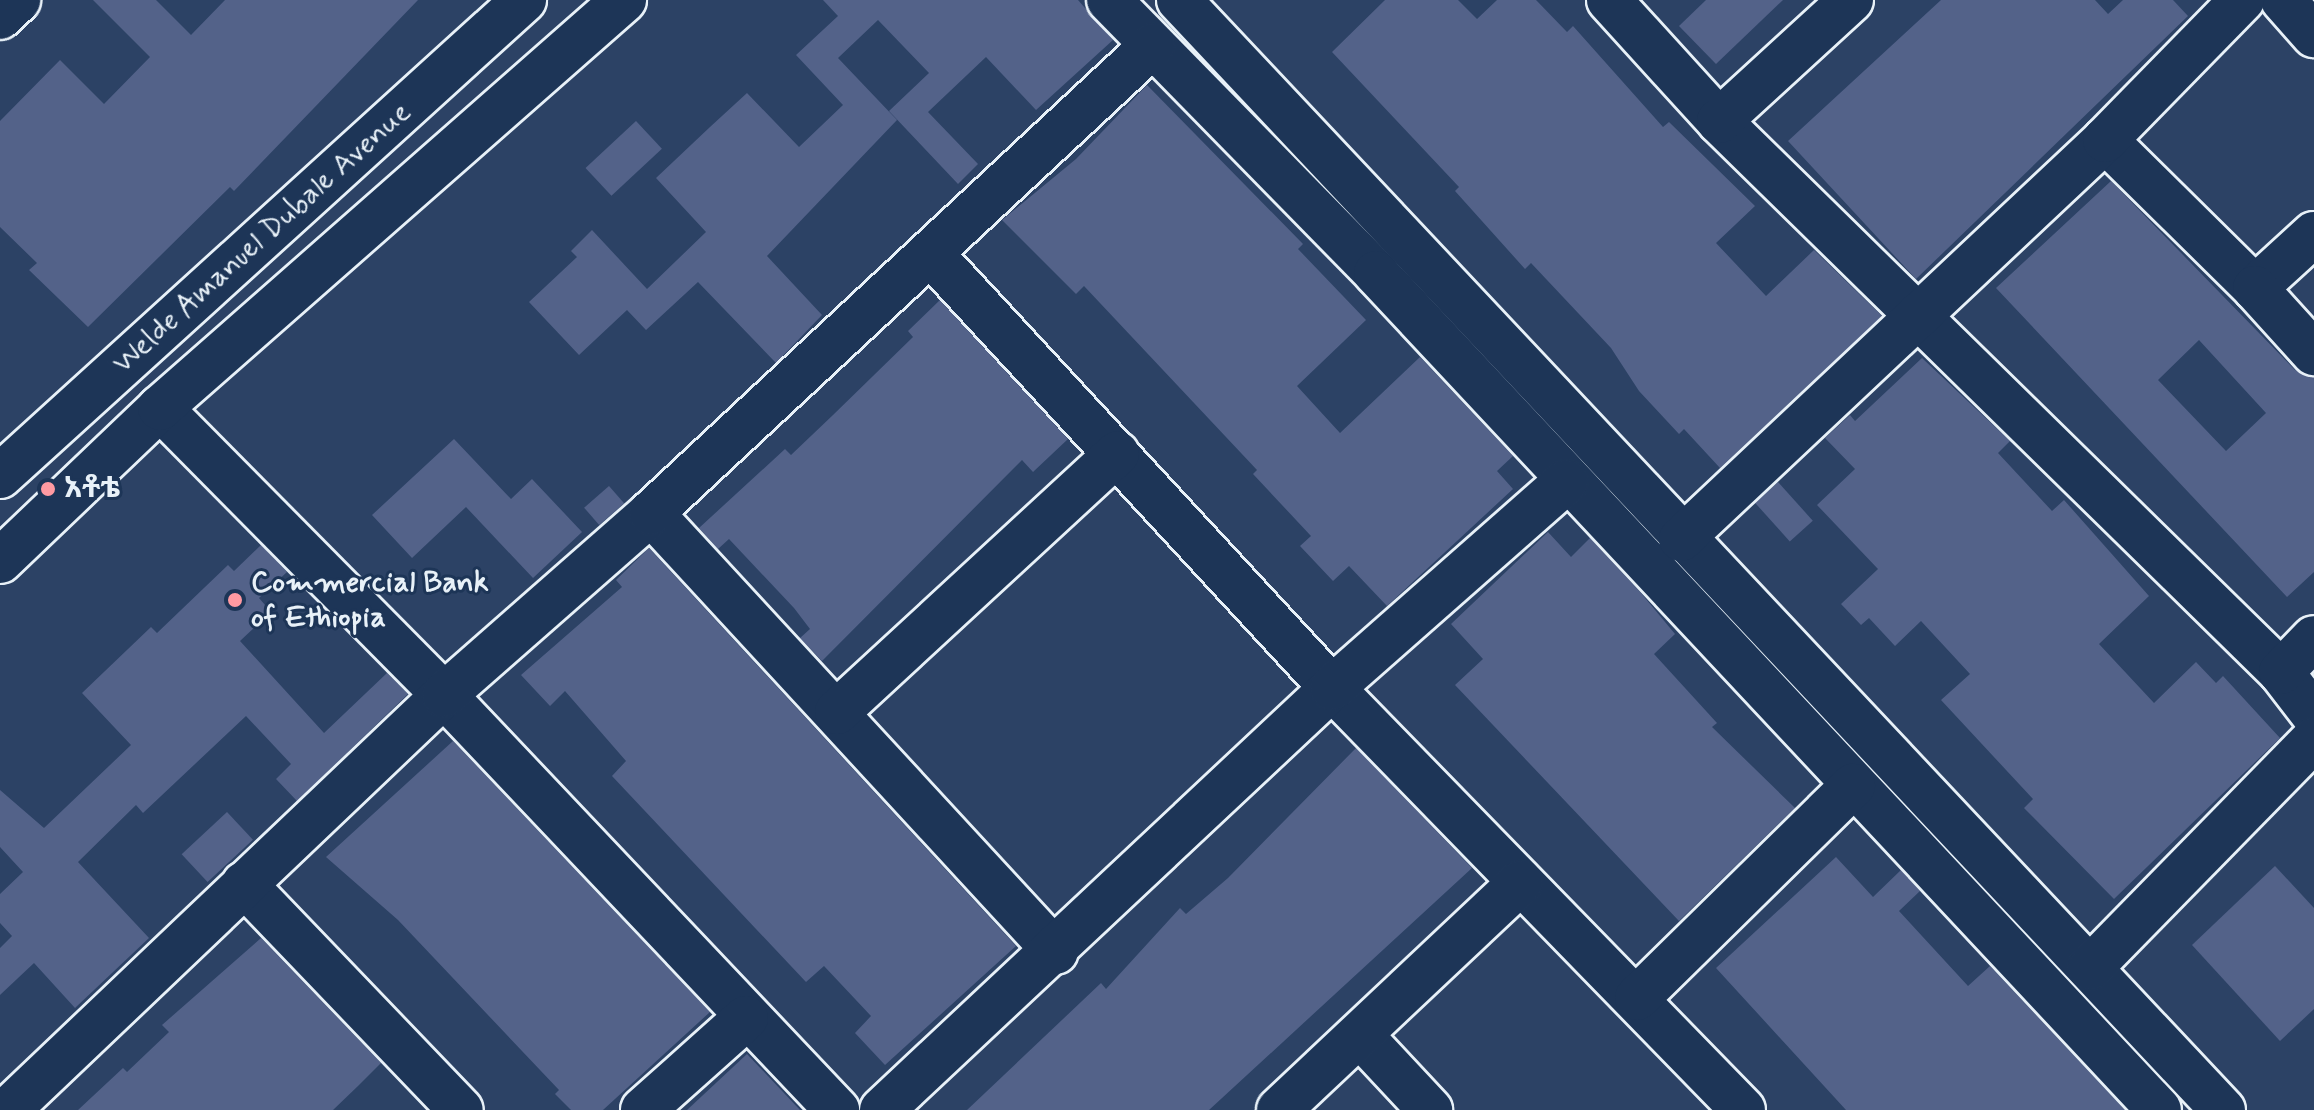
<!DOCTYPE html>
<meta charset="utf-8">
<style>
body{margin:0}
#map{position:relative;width:2314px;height:1110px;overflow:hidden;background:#2c4265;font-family:Mynerve,"Noto Sans Ethiopic",sans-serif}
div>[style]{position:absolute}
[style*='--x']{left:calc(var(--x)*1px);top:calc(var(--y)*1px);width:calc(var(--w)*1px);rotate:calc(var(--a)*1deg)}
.building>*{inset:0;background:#536289;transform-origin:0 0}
.roads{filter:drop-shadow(2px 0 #e8f1f8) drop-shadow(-2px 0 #e8f1f8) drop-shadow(0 2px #e8f1f8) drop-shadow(0 -2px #e8f1f8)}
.minor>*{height:44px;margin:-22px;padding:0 22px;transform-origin:22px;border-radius:22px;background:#1d3557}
.major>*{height:44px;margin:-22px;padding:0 22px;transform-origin:22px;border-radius:22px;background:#1d3557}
.dots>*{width:22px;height:22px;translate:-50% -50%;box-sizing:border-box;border:4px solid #1d3557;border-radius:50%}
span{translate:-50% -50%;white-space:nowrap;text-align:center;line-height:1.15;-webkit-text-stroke:6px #1d3557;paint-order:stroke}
.street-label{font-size:30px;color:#e8f1f8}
.poi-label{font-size:30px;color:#e8f1f8;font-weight:700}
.left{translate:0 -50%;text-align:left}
</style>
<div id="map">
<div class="building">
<i style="clip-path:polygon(93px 0,156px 0,191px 35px,225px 0,418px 0,234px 191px,230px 187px,88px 327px,29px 270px,37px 263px,0 227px,0 121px,60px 60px,104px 104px,150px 57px)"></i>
<i style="clip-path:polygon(823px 0,1078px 0,1113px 40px,1036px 110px,986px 57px,928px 112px,978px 164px,958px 184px,889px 111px,929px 73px,878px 20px,838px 58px,897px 120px,767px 256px,822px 315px,776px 363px,698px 282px,646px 330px,627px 310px,579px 355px,529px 302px,577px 257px,571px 251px,592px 230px,647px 289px,706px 232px,656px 178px,710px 127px,747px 93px,799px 147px,843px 105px,796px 55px,838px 16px)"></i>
<i style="clip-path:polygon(1385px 0,1458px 0,1477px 19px,1497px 0,1536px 0,1567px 32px,1573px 26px,1663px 127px,1669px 122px,1755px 206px,1716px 243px,1766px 296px,1814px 250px,1882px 316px,1720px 468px,1684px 429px,1679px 434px,1639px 391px,1611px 348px,1531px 263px,1525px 269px,1455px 191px,1459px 187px,1332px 52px)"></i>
<i style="clip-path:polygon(1706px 0,1783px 0,1716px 64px,1679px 26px)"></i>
<i style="clip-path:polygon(1941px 0,2095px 0,2108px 14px,2123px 0,2173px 0,2188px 16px,1916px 279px,1788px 141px)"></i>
<i style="clip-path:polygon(1147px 85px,1303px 244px,1298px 249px,1366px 320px,1297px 386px,1340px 433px,1420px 357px,1513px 456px,1497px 471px,1513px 489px,1387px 606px,1349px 566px,1333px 581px,1300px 546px,1311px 536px,1253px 474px,1257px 470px,1084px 286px,1076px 294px,1002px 220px,1076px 159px)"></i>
<i style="left:636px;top:121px;width:38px;height:69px;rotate:47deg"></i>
<i style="clip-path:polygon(evenodd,2111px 181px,2295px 370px,2314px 377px,2314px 572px,2287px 597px,1996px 288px,2111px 181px,2199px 340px,2266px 413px,2226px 451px,2158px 380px,2199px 340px)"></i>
<i style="clip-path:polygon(940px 300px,1068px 439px,1033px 472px,1022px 460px,822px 661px,800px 638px,810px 629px,794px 608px,729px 539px,718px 549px,699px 528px,785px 449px,791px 455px,833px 415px,913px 337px,908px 331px)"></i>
<i style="clip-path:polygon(1922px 358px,2010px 441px,1998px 453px,2052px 511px,2064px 500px,2149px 596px,2099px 644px,2154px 703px,2196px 662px,2216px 683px,2223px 676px,2280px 738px,2114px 899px,2024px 808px,2033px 799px,1941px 700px,1970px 674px,1921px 621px,1895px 646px,1869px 618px,1861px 625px,1841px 604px,1878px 569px,1817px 505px,1855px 469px,1825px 438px,1850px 415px,1855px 421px)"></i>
<i style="clip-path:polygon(454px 439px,511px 499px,532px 479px,582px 532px,533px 578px,466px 507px,412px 558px,372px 515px)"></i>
<i style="left:1778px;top:482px;width:52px;height:31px;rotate:48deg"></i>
<i style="left:609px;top:486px;width:23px;height:33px;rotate:49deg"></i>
<i style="clip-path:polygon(1548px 532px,1571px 557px,1590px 538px,1641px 593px,1675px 634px,1654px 654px,1717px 723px,1712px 727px,1795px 808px,1679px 921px,1455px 685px,1483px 659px,1451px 624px)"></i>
<i style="clip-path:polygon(261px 545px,287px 572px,259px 598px,271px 612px,240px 641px,324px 733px,387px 673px,408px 694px,297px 801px,276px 779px,291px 764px,246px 716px,143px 813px,136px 805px,78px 862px,149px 938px,75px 1008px,34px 963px,0 995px,0 948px,12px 936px,0 923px,0 894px,23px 872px,0 847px,0 790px,44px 828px,131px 745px,82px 693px,151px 627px,157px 633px,228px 565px,234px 571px)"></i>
<i style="clip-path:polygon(649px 548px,1016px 946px,885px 1065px,855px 1033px,871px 1016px,824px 966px,806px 982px,612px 776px,626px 761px,565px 691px,550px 706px,521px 675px,622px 587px,616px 580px)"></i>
<i style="clip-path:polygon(453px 741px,710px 1012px,603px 1110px,571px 1110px,555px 1094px,559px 1090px,398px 920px,326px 857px)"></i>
<i style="clip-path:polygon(1356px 748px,1472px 868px,1459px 880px,1209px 1110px,967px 1110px,1101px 983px,1106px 989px,1180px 908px,1186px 914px,1228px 878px)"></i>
<i style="left:227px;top:812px;width:38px;height:62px;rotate:47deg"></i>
<i style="clip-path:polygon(1836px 857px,1873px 897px,1901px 870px,1920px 891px,1899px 911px,1968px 986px,1990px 966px,2125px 1110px,1846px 1110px,1716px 968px)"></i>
<i style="clip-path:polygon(2275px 866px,2314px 908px,2314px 1009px,2280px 1041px,2192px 945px)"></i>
<i style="clip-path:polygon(261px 938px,381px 1063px,358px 1086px,333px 1110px,78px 1110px,123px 1068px,127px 1072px,169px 1032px,162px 1025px)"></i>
<i style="clip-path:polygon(747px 1054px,800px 1110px,687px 1110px)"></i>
</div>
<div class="roads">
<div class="minor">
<i style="--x:1109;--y:0;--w:382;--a:45.6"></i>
<i style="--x:1376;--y:273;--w:1146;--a:46.91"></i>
<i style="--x:1179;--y:0;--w:1524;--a:46.76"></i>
<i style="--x:1609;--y:0;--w:164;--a:47.7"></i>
<i style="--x:1719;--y:121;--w:787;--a:44.43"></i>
<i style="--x:2281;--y:672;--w:54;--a:52.5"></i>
<i style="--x:2283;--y:0;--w:47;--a:48.5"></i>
<i style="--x:0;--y:17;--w:25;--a:-43"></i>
<i style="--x:1719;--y:121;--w:179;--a:-42.5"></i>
<i style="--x:2105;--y:140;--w:211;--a:44.6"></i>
<i style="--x:2314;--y:234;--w:80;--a:137.5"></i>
<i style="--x:2255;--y:288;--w:88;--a:47.8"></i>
<i style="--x:932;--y:255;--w:589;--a:47.27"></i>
<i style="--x:1332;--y:688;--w:589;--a:45.76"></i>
<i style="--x:160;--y:408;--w:404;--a:45.3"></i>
<i style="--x:444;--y:695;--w:572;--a:46.56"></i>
<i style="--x:651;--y:513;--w:597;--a:47.31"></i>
<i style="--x:1681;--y:539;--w:582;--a:-43.26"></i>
<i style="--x:2105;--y:140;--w:196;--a:-45.6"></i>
<i style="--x:2281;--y:672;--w:47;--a:-45.9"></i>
<i style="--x:837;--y:712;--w:381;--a:-42.7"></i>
<i style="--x:244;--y:884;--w:313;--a:46.2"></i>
<i style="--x:2090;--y:968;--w:320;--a:-45.6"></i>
<i style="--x:1637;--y:998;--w:303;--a:-44.5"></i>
<i style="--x:1360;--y:1035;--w:103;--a:47"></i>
<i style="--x:8;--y:1110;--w:602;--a:-43.59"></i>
<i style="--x:444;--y:695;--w:276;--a:-41.3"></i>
<i style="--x:651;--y:513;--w:686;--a:-42.99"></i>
<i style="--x:643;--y:1110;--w:138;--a:-41.8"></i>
<i style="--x:882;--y:1110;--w:617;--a:-43.16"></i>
<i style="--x:1332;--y:688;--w:312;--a:-41.4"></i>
<i style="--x:1279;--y:1110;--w:332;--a:-43.3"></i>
</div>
<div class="major">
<i style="--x:0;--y:476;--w:708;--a:-42.25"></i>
<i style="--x:0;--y:561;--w:221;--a:-43.7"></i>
<i style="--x:160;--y:408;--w:618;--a:-41.33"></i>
</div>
</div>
<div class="dots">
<i style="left:48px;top:489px;background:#ff9aa2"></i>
<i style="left:235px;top:600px;background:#ff9aa2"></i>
</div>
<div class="street-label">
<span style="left:262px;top:238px;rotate:-42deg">Welde Amanuel Dubale Avenue</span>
</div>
<div class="poi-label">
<span class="left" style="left:64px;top:489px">አቶቴ</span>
<span class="left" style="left:251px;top:600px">Commercial Bank<br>of Ethiopia</span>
</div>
</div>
